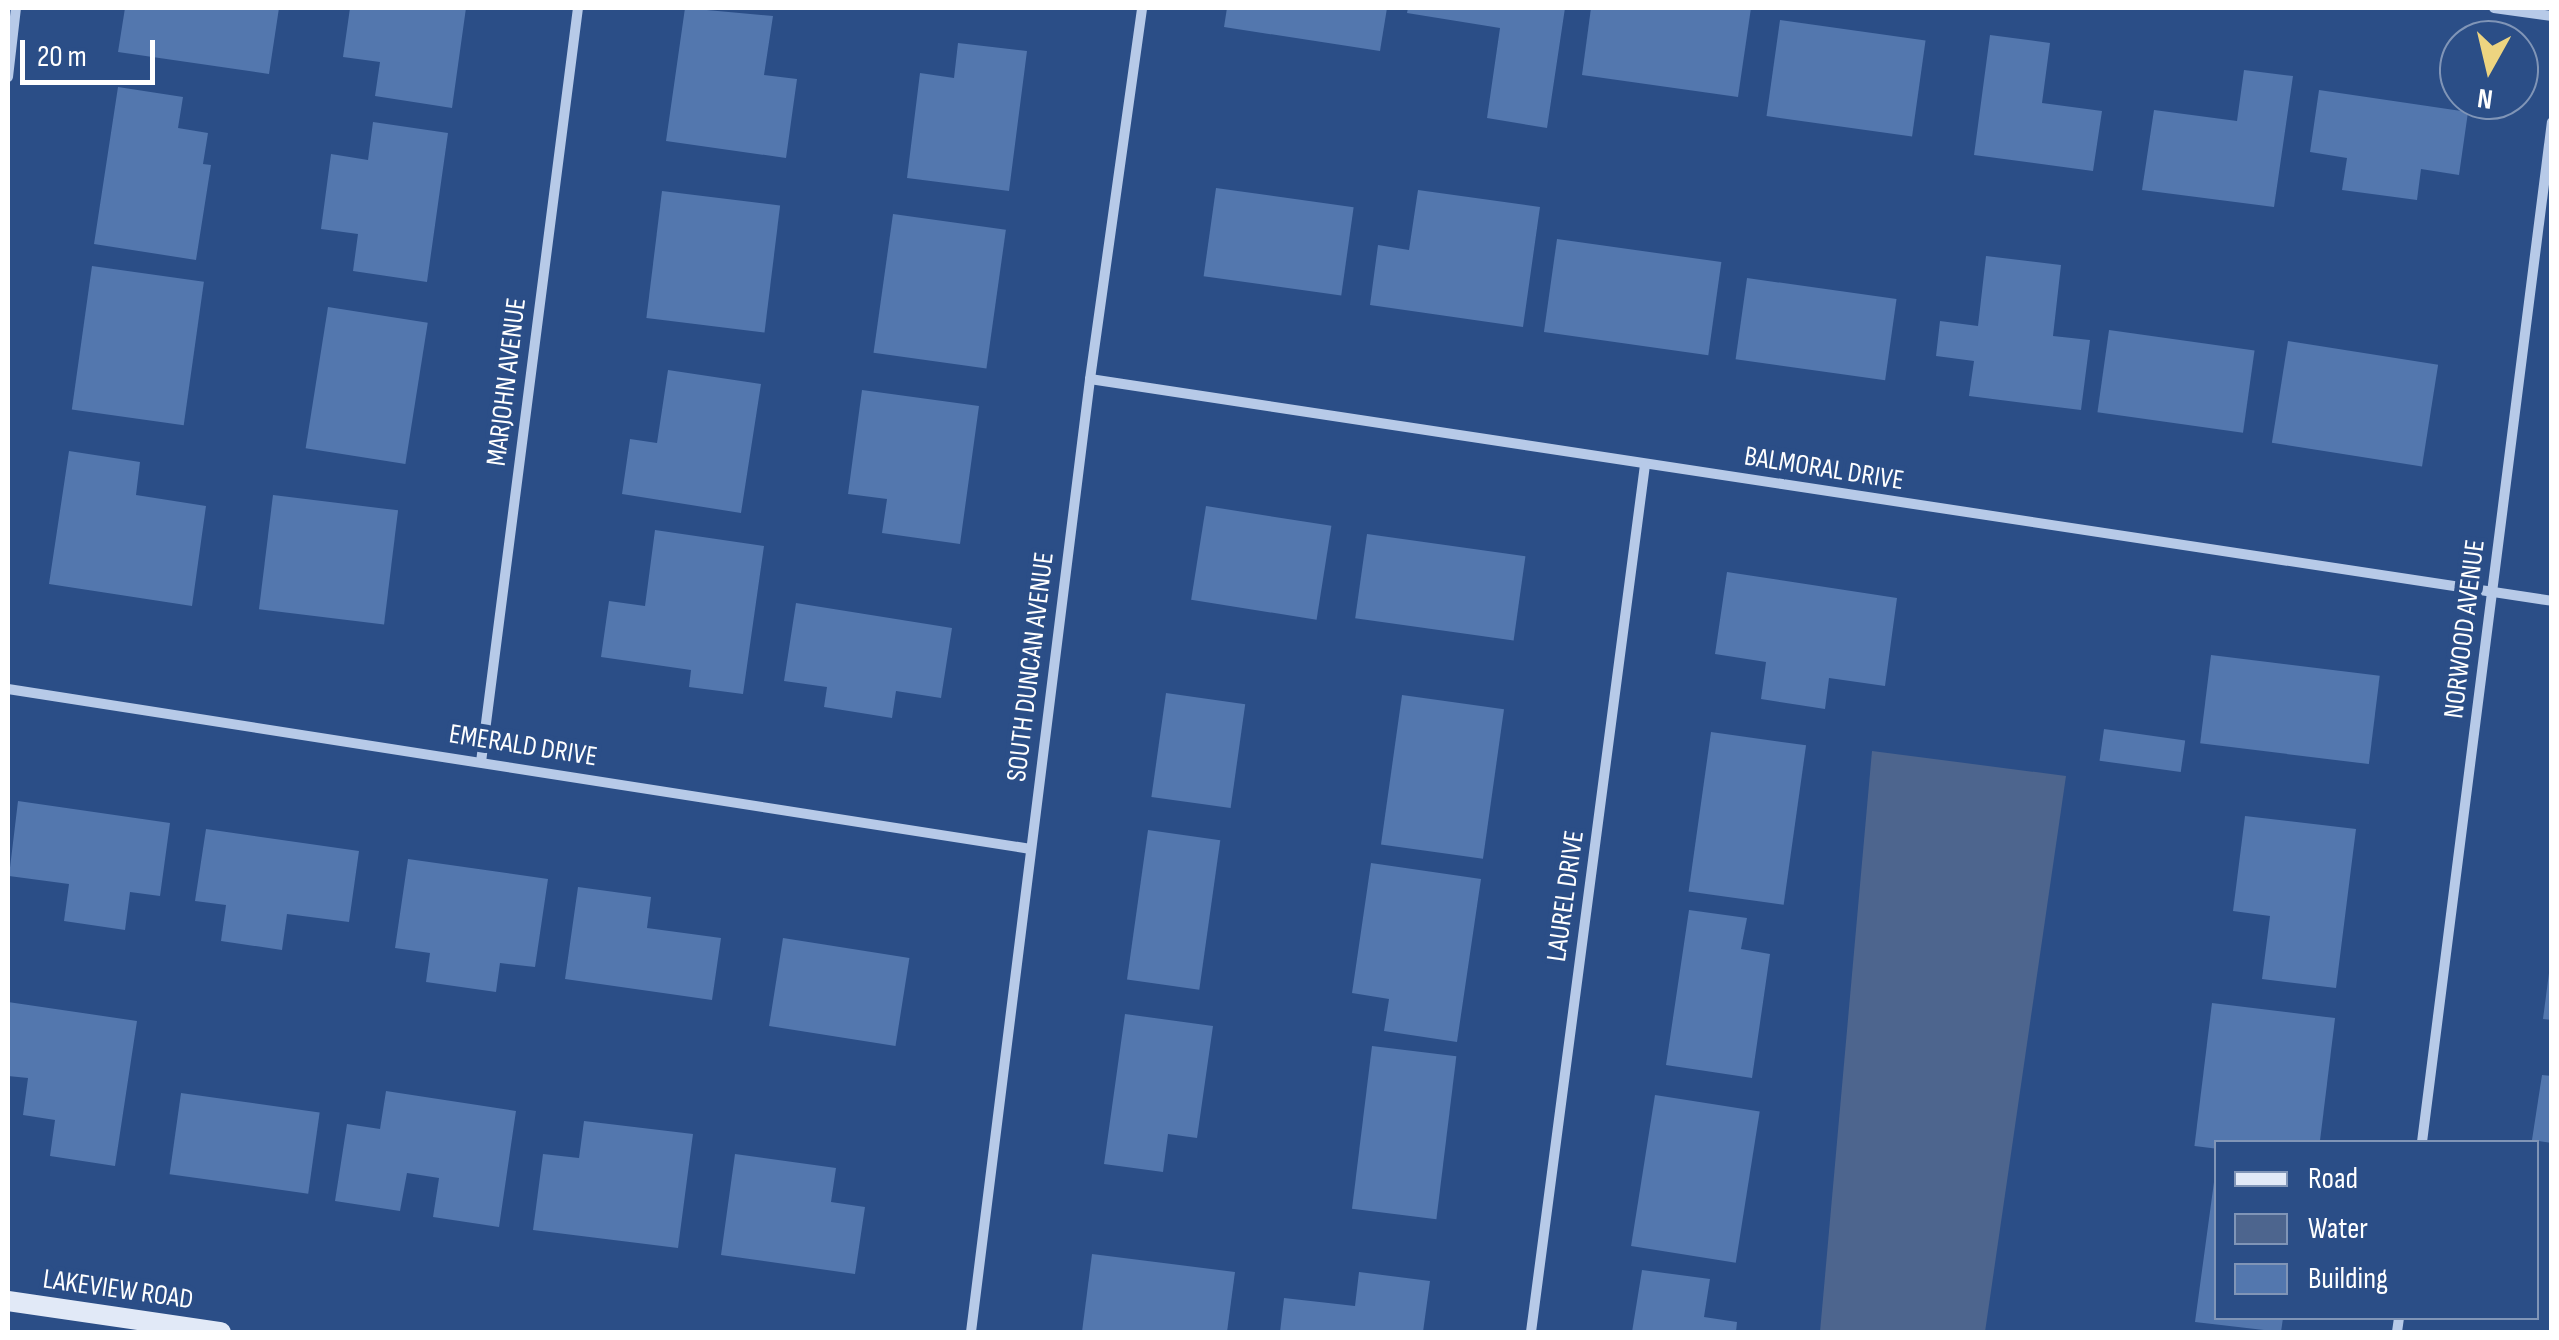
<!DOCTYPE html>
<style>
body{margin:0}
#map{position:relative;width:2559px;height:1340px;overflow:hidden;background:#2b4e87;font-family:"Sofia Sans Condensed",sans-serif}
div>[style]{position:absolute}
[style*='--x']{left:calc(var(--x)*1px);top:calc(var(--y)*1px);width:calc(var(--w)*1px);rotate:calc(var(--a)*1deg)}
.water>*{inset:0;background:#4d658e}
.building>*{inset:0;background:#5377ae;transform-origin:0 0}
.street>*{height:10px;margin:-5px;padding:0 5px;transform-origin:5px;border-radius:5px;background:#b7cae8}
.secondary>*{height:20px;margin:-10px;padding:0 10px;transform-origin:10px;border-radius:10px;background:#e1e9f7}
span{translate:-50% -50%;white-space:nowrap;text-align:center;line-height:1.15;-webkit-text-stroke:10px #2b4e87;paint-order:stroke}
.street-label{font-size:28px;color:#fff}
.frame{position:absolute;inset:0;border:10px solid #fff;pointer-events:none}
.legend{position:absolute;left:2214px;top:1140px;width:325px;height:180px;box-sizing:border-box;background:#2b4e87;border:2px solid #8095b7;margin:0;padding:12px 18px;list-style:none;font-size:30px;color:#fff}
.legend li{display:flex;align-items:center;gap:20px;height:50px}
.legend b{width:50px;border:2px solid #8095b7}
.north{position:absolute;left:2439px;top:20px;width:100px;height:100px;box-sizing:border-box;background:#2b4e87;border:2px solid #8095b7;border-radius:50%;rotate:188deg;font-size:28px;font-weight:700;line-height:40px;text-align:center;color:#fff}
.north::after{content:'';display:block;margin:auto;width:35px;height:45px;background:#edd480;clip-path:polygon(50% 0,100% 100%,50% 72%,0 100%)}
.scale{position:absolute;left:20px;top:40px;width:135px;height:45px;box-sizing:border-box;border:5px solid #fff;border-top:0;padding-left:12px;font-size:30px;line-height:35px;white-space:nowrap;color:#fff;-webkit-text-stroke:8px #2b4e87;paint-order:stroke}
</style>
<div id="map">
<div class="water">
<i style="clip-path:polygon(1872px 751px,2066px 776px,1985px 1332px,1820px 1332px)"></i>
</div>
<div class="building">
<i style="clip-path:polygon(125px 8px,279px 8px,269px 74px,118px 52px)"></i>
<i style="clip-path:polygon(350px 8px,466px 8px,452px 108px,375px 96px,380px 62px,343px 57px)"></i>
<i style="clip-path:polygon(685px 8px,773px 16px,764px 75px,797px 79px,786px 158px,666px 141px)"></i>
<i style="clip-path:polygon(1227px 8px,1387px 8px,1380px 51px,1224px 27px)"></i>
<i style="clip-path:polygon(1408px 8px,1565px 8px,1547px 128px,1487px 118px,1500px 28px,1407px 13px)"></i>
<i style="clip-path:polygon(1591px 8px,1751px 8px,1738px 97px,1582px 75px)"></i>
<i style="left:1780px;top:20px;width:147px;height:97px;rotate:8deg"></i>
<i style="clip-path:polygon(1990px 35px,2050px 43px,2042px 103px,2102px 111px,2093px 171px,1974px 155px)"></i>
<i style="clip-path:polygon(958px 43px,1027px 51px,1009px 191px,907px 178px,920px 73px,954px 78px)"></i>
<i style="clip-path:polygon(2244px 70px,2293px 76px,2274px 207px,2142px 190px,2154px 110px,2237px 121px)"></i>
<i style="clip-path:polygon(118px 87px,183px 97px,178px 128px,208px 133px,203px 164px,211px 165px,196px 260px,94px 244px)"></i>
<i style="clip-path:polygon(2319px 90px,2468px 112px,2459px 175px,2421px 169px,2417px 200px,2342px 190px,2347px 158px,2310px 152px)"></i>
<i style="clip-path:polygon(373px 122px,448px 133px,427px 282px,353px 271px,358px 234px,321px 229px,331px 154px,368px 160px)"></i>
<i style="left:1216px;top:188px;width:139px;height:89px;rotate:8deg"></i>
<i style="clip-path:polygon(1418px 190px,1540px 207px,1523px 327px,1370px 305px,1378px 245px,1409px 250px)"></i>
<i style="left:662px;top:191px;width:119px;height:128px;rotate:7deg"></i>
<i style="left:893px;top:214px;width:114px;height:140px;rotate:8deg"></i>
<i style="left:1557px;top:239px;width:166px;height:94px;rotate:8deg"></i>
<i style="clip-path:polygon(1986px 256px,2061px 265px,2053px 336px,2090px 340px,2081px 410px,1969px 396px,1974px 361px,1936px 356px,1940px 321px,1978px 326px)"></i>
<i style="left:92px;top:266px;width:113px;height:145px;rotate:8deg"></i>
<i style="left:1747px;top:278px;width:151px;height:82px;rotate:8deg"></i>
<i style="left:328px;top:307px;width:101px;height:143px;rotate:9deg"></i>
<i style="left:2109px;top:330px;width:147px;height:83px;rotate:8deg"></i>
<i style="left:2288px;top:341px;width:152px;height:103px;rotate:9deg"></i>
<i style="clip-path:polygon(668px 370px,761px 384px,741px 513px,622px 494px,630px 439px,657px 443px)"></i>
<i style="clip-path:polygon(862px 390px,979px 406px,960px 544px,882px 533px,887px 499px,848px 494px)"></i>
<i style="clip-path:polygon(69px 451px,140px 462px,136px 495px,206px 506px,192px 606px,49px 584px)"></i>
<i style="left:273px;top:495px;width:126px;height:115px;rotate:7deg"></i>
<i style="left:1206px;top:506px;width:127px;height:95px;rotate:9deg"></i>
<i style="clip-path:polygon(655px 530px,764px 546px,743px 694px,689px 687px,691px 670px,601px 657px,609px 601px,645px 606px)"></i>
<i style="left:1367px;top:534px;width:160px;height:85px;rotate:8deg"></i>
<i style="clip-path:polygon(1727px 572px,1897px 598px,1885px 686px,1829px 678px,1825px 709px,1761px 699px,1766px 662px,1715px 654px)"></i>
<i style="clip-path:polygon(796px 603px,952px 628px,941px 698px,896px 691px,892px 718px,824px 707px,827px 687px,784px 681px)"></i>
<i style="left:2211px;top:655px;width:170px;height:89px;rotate:7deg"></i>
<i style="left:1166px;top:693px;width:80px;height:105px;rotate:8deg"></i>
<i style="left:1402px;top:695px;width:103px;height:151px;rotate:8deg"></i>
<i style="left:2104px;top:729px;width:82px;height:32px;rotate:8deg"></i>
<i style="left:1711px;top:732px;width:96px;height:161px;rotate:8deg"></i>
<i style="clip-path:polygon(18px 801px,170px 823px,160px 896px,130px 892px,125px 930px,64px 921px,69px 884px,9px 876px)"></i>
<i style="clip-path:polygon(2245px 816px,2356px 829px,2336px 988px,2262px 979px,2270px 916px,2233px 911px)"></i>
<i style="clip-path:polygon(206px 829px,359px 851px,349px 922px,287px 914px,282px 950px,221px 941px,226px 905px,195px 901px)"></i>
<i style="left:1148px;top:830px;width:73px;height:151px;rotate:8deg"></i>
<i style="clip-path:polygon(408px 859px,548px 879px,535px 967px,500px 963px,496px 992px,426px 982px,430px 953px,395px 948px)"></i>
<i style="clip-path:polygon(1371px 863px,1481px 879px,1457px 1042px,1384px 1031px,1389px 999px,1352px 993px)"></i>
<i style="clip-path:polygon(578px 887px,651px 897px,647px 928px,721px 938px,712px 1000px,565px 979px)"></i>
<i style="clip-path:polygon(1689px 910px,1747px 918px,1741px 949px,1770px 954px,1752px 1078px,1666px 1065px)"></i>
<i style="left:783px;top:938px;width:128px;height:89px;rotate:9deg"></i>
<i style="clip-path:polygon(2549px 973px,2552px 973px,2552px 1020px,2543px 1019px)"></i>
<i style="clip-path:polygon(8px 1002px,137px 1021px,115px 1166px,50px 1156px,55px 1120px,23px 1115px,28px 1078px,8px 1076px)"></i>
<i style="left:2212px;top:1003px;width:124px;height:144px;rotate:7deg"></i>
<i style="clip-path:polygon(1125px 1014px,1213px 1026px,1197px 1138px,1168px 1134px,1163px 1172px,1104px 1164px)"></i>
<i style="left:1372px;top:1046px;width:85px;height:164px;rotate:7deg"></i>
<i style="clip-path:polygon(2542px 1075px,2552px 1076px,2552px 1143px,2532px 1140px)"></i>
<i style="clip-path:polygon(386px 1091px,516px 1111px,499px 1227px,433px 1217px,439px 1178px,407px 1173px,400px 1211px,335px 1201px,347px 1124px,380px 1129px)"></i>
<i style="left:181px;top:1093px;width:140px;height:82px;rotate:8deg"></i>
<i style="left:1655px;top:1095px;width:106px;height:153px;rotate:9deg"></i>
<i style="clip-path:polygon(584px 1121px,693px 1134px,678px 1248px,533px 1230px,543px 1154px,579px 1158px)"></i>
<i style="clip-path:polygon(735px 1154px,836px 1168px,831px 1202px,865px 1207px,855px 1274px,721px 1255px)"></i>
<i style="clip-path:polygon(2214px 1182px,2216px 1318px,2283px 1318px,2281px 1332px,2195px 1322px)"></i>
<i style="clip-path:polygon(1092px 1254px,1235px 1272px,1227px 1332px,1082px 1332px)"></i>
<i style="clip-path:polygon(1642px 1270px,1710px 1279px,1704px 1317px,1737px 1322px,1736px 1332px,1632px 1332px)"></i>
<i style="clip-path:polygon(1359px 1272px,1430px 1281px,1423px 1332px,1280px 1332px,1284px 1298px,1355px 1306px)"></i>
</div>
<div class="street">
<i style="--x:2494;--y:8;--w:59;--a:7.9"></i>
<i style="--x:8;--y:77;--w:69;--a:-83.4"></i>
<i style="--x:1090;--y:379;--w:1479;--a:8.63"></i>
<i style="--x:8;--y:689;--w:1035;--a:8.89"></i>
<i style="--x:481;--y:762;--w:760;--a:-82.67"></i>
<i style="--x:2422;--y:1142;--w:1028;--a:-82.74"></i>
<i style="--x:971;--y:1332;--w:960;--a:-82.88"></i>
<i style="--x:1090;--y:379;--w:375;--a:-82"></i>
<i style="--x:1531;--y:1332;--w:874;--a:-82.51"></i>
<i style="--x:2397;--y:1332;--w:14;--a:-82"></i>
</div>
<div class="secondary">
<i style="--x:8;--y:1301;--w:215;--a:8.3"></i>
</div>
<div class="street-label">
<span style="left:507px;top:382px;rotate:-83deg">MARJOHN AVENUE</span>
<span style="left:1824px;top:469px;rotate:9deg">BALMORAL DRIVE</span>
<span style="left:2465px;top:629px;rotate:-83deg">NORWOOD AVENUE</span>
<span style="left:1031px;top:667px;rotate:-83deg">SOUTH DUNCAN AVENUE</span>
<span style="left:523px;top:746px;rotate:9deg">EMERALD DRIVE</span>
<span style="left:1566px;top:896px;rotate:-82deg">LAUREL DRIVE</span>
<span style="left:118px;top:1290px;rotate:8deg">LAKEVIEW ROAD</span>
</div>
<div class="frame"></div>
<ul class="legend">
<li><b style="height:12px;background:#e1e9f7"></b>Road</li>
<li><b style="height:28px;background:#4d658e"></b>Water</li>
<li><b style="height:28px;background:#5377ae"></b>Building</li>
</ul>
<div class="north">N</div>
<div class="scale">20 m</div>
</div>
